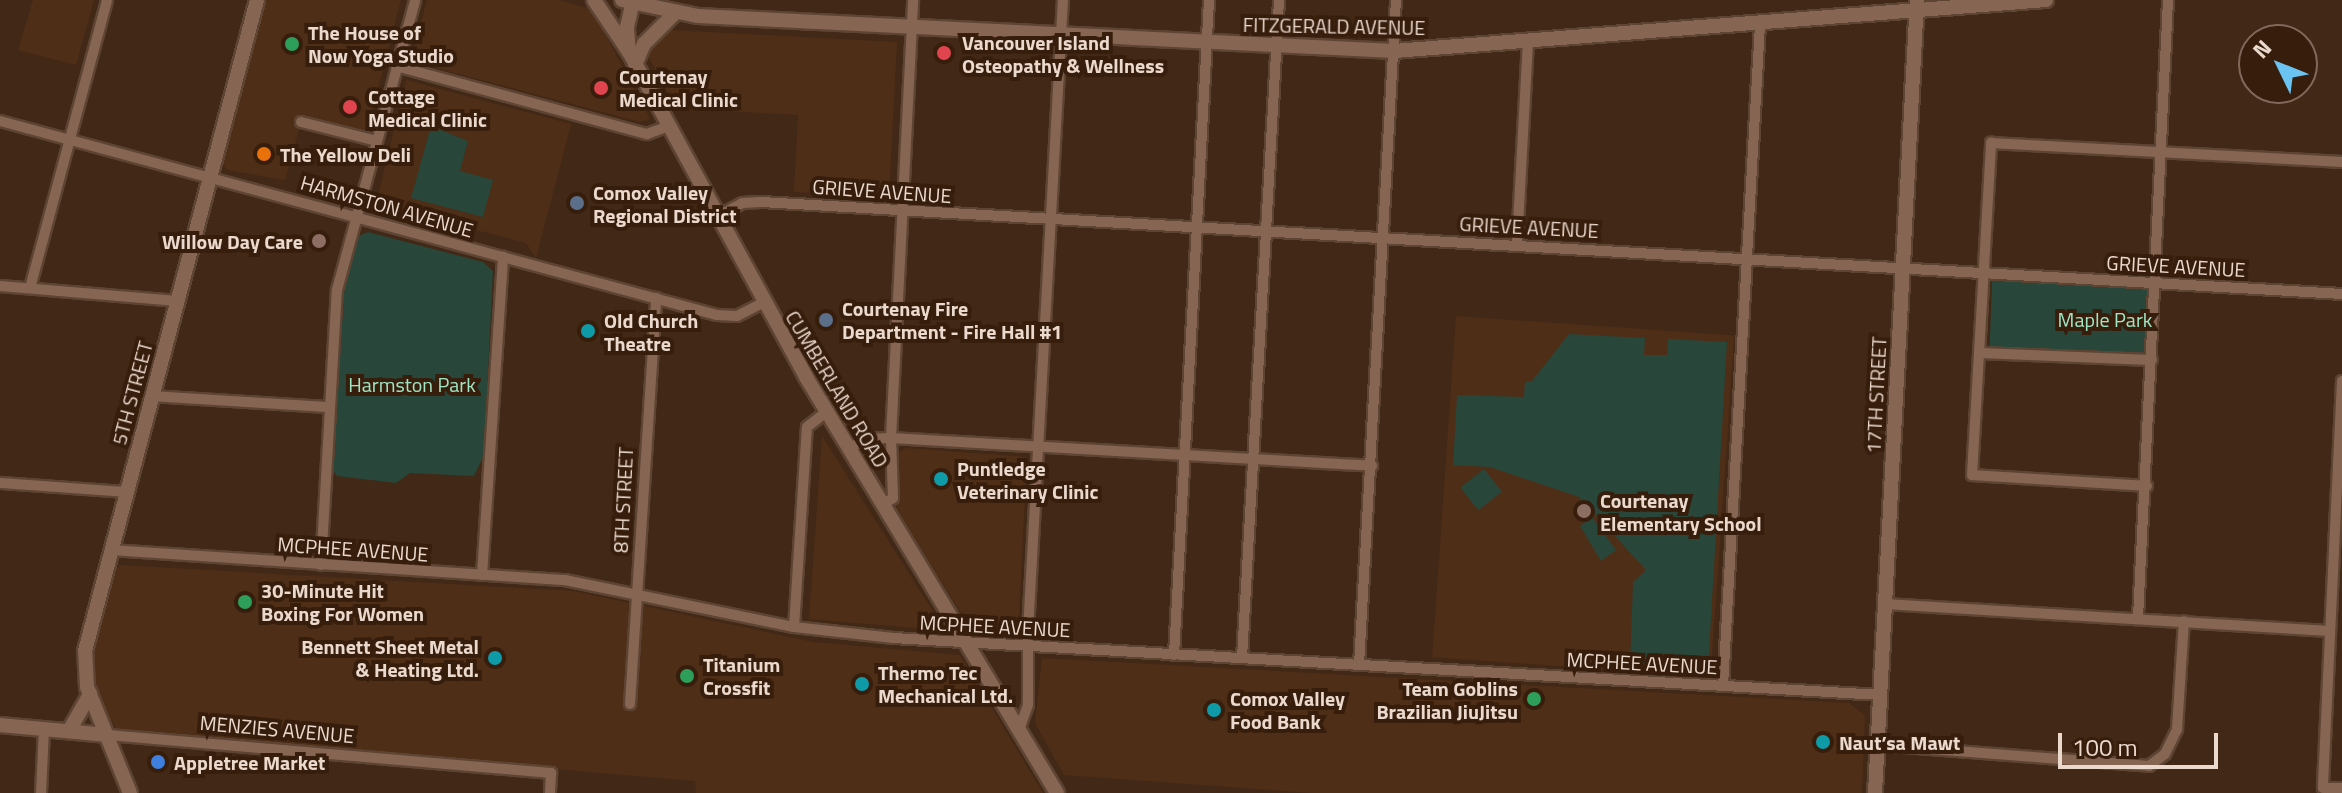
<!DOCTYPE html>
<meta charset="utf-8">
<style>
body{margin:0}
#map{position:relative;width:2342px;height:793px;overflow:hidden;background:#422816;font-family:"Titillium Web",sans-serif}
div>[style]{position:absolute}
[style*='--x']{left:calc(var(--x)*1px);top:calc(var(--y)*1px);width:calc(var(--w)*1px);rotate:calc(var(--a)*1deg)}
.built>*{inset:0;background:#4f2e18;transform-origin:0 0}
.green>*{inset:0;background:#284639;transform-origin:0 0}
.roads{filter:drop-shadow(2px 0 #5d4433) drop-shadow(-2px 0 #5d4433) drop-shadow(0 2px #5d4433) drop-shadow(0 -2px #5d4433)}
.minor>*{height:10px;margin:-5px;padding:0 5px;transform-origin:5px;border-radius:5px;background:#876553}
.tertiary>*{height:14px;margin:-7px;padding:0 7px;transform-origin:7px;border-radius:7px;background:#876553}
.dots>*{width:22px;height:22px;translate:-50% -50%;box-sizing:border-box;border:4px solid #371e0c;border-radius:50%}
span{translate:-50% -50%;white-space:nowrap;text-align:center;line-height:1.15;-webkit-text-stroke:8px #371e0c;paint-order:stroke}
.street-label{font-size:20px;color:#ebd9ce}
.poi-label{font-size:20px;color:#ebd9ce;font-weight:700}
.left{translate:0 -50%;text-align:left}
.right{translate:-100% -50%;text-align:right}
.park-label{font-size:20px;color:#9fe6c5}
.north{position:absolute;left:2238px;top:24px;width:80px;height:80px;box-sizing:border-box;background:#371e0c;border:2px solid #7f695a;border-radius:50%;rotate:313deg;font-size:22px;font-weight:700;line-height:32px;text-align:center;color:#ebd9ce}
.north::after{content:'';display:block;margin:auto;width:28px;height:36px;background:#6bc3f2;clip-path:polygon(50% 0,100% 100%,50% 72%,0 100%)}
.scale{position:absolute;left:2058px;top:733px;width:160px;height:36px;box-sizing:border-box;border:4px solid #ebd9ce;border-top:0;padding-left:10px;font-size:24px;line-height:28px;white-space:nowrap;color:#ebd9ce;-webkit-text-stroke:6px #371e0c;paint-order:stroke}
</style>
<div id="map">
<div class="built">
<i style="clip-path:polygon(33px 0,94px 0,76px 65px,18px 50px)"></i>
<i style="clip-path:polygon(266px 0,401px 0,365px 138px,301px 122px,285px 180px,227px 170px,221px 161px)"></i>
<i style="clip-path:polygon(427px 0,559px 0,592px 9px,650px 119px,640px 122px,417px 63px,412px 56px)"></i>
<i style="clip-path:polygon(672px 30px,897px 42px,889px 196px,794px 192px,798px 115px,676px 108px,648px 56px,660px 34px)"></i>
<i style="clip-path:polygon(406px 80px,571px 124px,536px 258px,526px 243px,376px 204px)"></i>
<i style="left:1456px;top:316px;width:279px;height:342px;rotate:4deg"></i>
<i style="clip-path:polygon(822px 436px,941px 624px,939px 630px,809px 619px)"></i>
<i style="clip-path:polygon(905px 448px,1027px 457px,1018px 633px,971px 629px,908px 528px,896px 506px,899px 453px)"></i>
<i style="clip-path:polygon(120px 565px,573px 591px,813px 642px,960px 655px,1043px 793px,696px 793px,695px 781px,118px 732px,96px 694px,91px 656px,111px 575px)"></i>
<i style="clip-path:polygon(1042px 658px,1849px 703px,1865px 715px,1862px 793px,1312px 793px,1064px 775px,1035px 723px)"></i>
</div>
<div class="green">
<i style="clip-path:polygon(431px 126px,468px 141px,460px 171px,493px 180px,483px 217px,411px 198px)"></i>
<i style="clip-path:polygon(368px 232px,483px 262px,493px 271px,484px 455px,474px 476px,410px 473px,396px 483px,337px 476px,332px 469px,345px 280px,356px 237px)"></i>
<i style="left:1992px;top:280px;width:158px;height:70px;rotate:2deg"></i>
<i style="clip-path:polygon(1569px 334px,1645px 338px,1644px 355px,1667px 355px,1668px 339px,1727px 342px,1708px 670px,1630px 665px,1633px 582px,1646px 570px,1579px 497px,1490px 467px,1453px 465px,1457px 395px,1524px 397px,1525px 382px,1532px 381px)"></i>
<i style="left:1484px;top:469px;width:29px;height:30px;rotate:52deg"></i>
<i style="clip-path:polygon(1592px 517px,1616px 550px,1601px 561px,1580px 526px)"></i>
</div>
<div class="roads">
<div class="minor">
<i style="--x:396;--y:66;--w:260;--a:15.2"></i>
<i style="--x:647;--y:134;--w:23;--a:-20"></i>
<i style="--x:0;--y:121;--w:743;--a:15.14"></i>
<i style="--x:717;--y:315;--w:20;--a:3"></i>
<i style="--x:737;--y:316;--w:29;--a:-27"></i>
<i style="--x:301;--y:122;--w:78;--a:14"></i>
<i style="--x:718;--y:216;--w:27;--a:-28"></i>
<i style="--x:742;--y:203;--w:19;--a:-3"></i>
<i style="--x:761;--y:202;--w:1584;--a:3.33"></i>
<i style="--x:1517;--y:244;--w:203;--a:-86.9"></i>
<i style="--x:0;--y:286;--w:178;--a:4.8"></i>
<i style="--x:30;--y:288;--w:298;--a:-75"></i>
<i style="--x:1979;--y:353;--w:173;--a:2.3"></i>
<i style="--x:2342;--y:381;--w:407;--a:92.7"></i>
<i style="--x:2323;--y:788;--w:19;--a:0"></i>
<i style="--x:152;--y:396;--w:174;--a:3.6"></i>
<i style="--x:848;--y:448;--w:23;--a:-23"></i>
<i style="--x:869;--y:439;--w:22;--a:-3"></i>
<i style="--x:891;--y:438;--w:482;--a:3.3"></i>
<i style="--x:0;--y:483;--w:126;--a:4.1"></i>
<i style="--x:2147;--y:486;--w:175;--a:-176.4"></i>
<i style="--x:1972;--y:475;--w:333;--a:-86.7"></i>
<i style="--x:1991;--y:143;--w:352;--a:3.1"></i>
<i style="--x:882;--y:505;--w:13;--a:-32"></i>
<i style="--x:893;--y:498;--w:60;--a:-91.9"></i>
<i style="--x:891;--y:438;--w:439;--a:-87.1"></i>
<i style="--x:112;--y:550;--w:454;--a:3.8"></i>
<i style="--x:565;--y:580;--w:234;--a:11.6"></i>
<i style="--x:794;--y:627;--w:100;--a:6.3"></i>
<i style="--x:893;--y:638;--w:990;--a:3.3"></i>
<i style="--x:321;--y:565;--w:275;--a:-86.7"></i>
<i style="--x:337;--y:290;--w:300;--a:-74.9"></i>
<i style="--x:482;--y:575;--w:319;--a:-86.2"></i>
<i style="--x:1886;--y:604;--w:443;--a:3.5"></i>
<i style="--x:2138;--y:618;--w:619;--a:-87.22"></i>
<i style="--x:794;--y:627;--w:200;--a:-86.3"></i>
<i style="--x:807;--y:427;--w:24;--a:-38"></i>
<i style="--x:1174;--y:655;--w:656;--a:-86.94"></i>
<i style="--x:1242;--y:658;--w:659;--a:-86.78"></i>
<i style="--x:1359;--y:665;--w:666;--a:-86.82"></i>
<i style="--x:1723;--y:686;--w:663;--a:-86.8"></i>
<i style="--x:630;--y:704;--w:407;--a:-86.3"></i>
<i style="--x:1020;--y:727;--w:23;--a:-70"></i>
<i style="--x:1028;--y:705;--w:74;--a:-90"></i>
<i style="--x:1028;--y:631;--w:632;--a:-86.83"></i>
<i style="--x:108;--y:735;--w:445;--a:4.9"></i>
<i style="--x:551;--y:773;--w:20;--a:93"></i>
<i style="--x:1878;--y:745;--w:272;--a:4.4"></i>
<i style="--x:2149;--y:766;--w:20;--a:-37"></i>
<i style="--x:2165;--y:754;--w:28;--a:-64"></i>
<i style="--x:2177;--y:729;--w:108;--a:-86.3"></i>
<i style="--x:41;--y:793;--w:64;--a:-87.3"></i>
</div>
<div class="tertiary">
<i style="--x:594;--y:0;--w:63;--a:56.1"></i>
<i style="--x:629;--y:52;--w:370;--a:61.4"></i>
<i style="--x:806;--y:377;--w:486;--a:58.9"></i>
<i style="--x:622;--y:0;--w:78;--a:11.9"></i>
<i style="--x:698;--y:16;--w:697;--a:2.88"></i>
<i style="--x:1394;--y:51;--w:654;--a:-4.47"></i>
<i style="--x:629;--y:52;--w:25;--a:-95"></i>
<i style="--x:627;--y:27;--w:28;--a:-77"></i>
<i style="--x:635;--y:65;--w:23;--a:-67"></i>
<i style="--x:644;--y:44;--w:42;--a:-45"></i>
<i style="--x:0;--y:725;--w:108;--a:5.3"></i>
<i style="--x:69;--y:731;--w:43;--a:-60.4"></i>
<i style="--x:130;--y:793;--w:114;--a:-112.1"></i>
<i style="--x:87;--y:687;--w:36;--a:-93"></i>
<i style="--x:85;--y:651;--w:673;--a:-75.2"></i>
<i style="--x:1875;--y:793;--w:794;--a:-86.97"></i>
</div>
</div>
<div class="dots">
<i style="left:292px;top:44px;background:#2e9e5b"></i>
<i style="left:944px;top:53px;background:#e0444e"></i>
<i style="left:601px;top:88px;background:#e0444e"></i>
<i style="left:350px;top:107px;background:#e0444e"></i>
<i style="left:264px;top:154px;background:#e8710a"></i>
<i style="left:577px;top:203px;background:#5c6f8a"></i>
<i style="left:319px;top:241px;background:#8d6e63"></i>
<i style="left:826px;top:320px;background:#5c6f8a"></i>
<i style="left:588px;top:331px;background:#0f9aa8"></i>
<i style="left:941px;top:479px;background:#0f9aa8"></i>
<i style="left:1584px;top:511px;background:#8d6e63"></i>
<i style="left:245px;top:602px;background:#2e9e5b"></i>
<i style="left:495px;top:658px;background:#0f9aa8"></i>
<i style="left:687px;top:676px;background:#2e9e5b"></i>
<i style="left:862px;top:684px;background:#0f9aa8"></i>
<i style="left:1534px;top:699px;background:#2e9e5b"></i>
<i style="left:1214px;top:710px;background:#0f9aa8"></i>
<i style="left:1823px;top:742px;background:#0f9aa8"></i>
<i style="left:158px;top:762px;background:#3f7fe0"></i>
</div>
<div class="street-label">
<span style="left:1334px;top:26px;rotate:1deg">FITZGERALD AVENUE</span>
<span style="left:882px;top:191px;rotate:4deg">GRIEVE AVENUE</span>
<span style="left:387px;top:206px;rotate:16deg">HARMSTON AVENUE</span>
<span style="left:1529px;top:227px;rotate:3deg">GRIEVE AVENUE</span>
<span style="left:2176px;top:266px;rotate:3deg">GRIEVE AVENUE</span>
<span style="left:837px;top:389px;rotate:59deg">CUMBERLAND ROAD</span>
<span style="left:132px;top:393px;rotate:-75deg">5TH STREET</span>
<span style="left:1876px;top:395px;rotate:-87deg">17TH STREET</span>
<span style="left:623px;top:500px;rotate:-87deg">8TH STREET</span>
<span style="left:353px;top:549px;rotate:4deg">MCPHEE AVENUE</span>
<span style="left:995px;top:626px;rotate:3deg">MCPHEE AVENUE</span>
<span style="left:1642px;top:663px;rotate:3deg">MCPHEE AVENUE</span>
<span style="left:277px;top:729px;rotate:5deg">MENZIES AVENUE</span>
</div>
<div class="poi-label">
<span class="left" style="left:308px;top:44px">The House of<br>Now Yoga Studio</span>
<span class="left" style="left:962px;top:54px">Vancouver Island<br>Osteopathy &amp; Wellness</span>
<span class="left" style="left:619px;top:88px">Courtenay<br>Medical Clinic</span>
<span class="left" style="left:368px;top:108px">Cottage<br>Medical Clinic</span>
<span class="left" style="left:280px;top:154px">The Yellow Deli</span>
<span class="left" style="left:593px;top:204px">Comox Valley<br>Regional District</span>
<span class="right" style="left:303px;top:241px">Willow Day Care</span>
<span class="left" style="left:842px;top:320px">Courtenay Fire<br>Department - Fire Hall #1</span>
<span class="left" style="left:604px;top:332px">Old Church<br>Theatre</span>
<span class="left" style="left:957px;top:480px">Puntledge<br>Veterinary Clinic</span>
<span class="left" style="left:1600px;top:512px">Courtenay<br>Elementary School</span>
<span class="left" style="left:261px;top:602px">30-Minute Hit<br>Boxing For Women</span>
<span class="right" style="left:479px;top:658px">Bennett Sheet Metal<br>&amp; Heating Ltd.</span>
<span class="left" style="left:703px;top:676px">Titanium<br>Crossfit</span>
<span class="left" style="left:878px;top:684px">Thermo Tec<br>Mechanical Ltd.</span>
<span class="right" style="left:1518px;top:700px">Team Goblins<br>Brazilian JiuJitsu</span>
<span class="left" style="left:1230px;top:710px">Comox Valley<br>Food Bank</span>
<span class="left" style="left:1839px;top:742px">Naut’sa Mawt</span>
<span class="left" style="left:174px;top:762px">Appletree Market</span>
</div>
<div class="park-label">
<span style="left:2105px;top:319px">Maple Park</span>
<span style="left:412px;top:384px">Harmston Park</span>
</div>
<div class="north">N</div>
<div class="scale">100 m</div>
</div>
